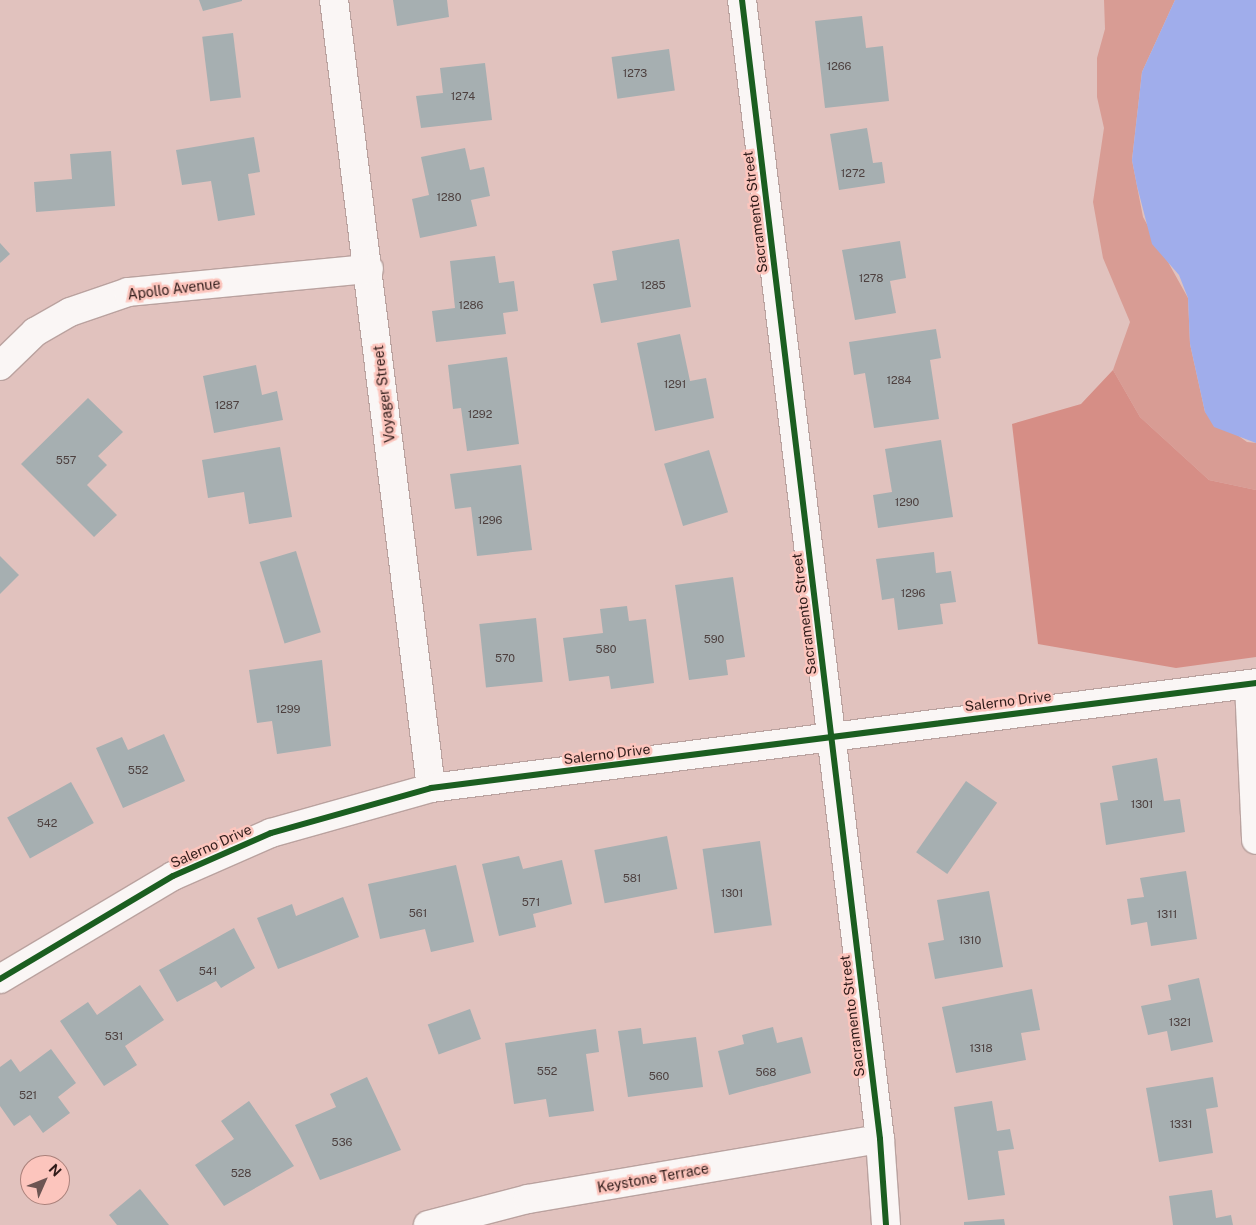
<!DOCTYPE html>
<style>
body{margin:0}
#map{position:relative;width:1256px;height:1225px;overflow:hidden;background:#e1c2be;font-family:"Public Sans",sans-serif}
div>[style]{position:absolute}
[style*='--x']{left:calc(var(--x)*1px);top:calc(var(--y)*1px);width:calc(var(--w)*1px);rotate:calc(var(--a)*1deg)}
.green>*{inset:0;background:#d89c94}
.forest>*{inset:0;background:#d68e86}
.water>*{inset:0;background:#a0adeb}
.building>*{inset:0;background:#a6afb1;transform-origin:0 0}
.roads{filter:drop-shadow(1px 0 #baa29f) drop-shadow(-1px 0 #baa29f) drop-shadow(0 1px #baa29f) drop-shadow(0 -1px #baa29f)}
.minor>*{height:28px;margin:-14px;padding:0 14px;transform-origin:14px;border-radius:14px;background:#faf6f5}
.cycleway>*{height:6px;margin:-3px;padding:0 3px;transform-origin:3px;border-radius:3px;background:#1b5e20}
span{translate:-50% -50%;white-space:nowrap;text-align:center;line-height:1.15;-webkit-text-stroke:5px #fcc5bd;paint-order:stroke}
.number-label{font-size:11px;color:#4d403f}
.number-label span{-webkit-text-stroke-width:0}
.street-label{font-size:14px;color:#2f1b19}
.north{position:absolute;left:20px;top:1155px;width:50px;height:50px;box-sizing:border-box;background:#fcc5bd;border:1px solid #aa817b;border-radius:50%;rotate:46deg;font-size:14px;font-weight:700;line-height:20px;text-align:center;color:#2f1b19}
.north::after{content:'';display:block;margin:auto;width:18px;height:22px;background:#6d5553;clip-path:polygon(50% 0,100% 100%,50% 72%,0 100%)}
</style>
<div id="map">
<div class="green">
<i style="clip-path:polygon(1104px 0,1175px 0,1142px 72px,1132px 160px,1143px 217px,1188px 298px,1190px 344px,1205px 412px,1247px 442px,1256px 443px,1256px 490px,1209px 480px,1140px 417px,1113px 370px,1130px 322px,1103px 258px,1093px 202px,1104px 128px,1097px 97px,1097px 58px,1105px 29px)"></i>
</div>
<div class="forest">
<i style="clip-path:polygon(1113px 370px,1140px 417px,1209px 480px,1256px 490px,1256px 657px,1176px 668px,1038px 644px,1012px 424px,1081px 404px)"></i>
</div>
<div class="water">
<i style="clip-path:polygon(1175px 0,1256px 0,1256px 443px,1214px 427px,1205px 412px,1190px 344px,1188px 298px,1179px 275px,1152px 244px,1137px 186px,1132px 160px,1142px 72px)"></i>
</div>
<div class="building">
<i style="clip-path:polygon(199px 0,242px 0,242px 1px,203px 11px)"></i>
<i style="clip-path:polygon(393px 0,447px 0,449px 17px,397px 26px)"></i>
<i style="clip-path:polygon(862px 16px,866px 48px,883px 46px,889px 101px,825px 108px,815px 21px)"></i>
<i style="left:233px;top:33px;width:65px;height:31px;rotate:83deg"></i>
<i style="left:669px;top:49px;width:42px;height:58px;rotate:82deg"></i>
<i style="clip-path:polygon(485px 63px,492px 120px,421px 128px,416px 96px,443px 93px,440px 68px)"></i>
<i style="clip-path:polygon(867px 128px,873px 163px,882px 162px,885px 183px,839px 190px,830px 134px)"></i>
<i style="clip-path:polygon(254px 137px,260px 172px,248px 174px,255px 215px,218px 221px,211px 181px,182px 185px,176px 150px)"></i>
<i style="clip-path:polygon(465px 148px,470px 170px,484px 167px,490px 196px,471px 200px,477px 226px,420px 238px,412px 199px,429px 195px,421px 157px)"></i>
<i style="clip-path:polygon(111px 151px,115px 206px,36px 212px,34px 182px,72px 179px,70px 154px)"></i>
<i style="clip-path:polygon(679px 239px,691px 307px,601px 323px,593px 284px,617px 280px,612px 251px)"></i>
<i style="clip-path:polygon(900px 241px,906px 278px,890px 281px,896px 313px,855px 320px,842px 250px)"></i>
<i style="clip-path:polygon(0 243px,10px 254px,0 263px)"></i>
<i style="clip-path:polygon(495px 256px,499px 283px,514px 281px,518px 311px,503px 313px,506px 334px,436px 342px,432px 311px,455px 308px,450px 261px)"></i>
<i style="clip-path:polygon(936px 329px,941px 358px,930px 360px,939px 419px,874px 428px,865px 373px,854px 375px,849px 342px)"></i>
<i style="clip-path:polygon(680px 334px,690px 381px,706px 378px,714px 418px,655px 431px,637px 343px)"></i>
<i style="clip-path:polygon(507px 357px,519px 444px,467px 451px,461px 408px,453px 409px,448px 365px)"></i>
<i style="clip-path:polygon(256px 365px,262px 395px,277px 391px,283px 420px,214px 433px,203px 376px)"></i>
<i style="clip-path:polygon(88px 398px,123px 432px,98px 456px,107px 465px,87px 485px,117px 515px,94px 537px,21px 464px)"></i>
<i style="clip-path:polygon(941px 440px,953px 517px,878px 528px,873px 495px,892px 492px,885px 449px)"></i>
<i style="clip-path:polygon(280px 447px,292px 517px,249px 524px,244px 492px,208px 498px,202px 460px)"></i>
<i style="left:709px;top:450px;width:65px;height:47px;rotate:73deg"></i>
<i style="clip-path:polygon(521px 465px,532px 550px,477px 556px,471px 507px,455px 509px,450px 474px)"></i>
<i style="left:296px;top:551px;width:85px;height:38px;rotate:73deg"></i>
<i style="clip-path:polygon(934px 552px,936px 573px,951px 571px,956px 602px,940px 604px,943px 624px,898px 630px,894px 598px,882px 600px,876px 559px)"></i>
<i style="clip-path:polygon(0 556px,19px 575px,0 594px)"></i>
<i style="clip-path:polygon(733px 577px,745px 657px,726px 660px,728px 675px,689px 680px,675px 585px)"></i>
<i style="clip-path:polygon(627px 606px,629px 621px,646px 619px,654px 683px,611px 689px,609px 676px,569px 681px,563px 638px,603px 633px,600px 609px)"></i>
<i style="left:536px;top:618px;width:64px;height:57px;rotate:84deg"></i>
<i style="clip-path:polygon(322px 660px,331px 746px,277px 754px,272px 721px,257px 723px,249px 670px)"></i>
<i style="clip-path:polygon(164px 734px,185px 781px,123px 808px,96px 748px,122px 737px,128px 750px)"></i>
<i style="clip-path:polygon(1157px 758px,1164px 801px,1180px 799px,1185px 832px,1106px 845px,1100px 803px,1118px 800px,1112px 766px)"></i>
<i style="left:966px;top:781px;width:38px;height:87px;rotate:35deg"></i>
<i style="left:71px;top:782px;width:47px;height:73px;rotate:61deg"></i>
<i style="left:667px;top:836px;width:54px;height:74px;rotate:79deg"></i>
<i style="left:760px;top:841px;width:85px;height:58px;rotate:82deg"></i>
<i style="clip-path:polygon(519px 856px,523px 869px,562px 860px,572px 904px,533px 914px,536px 927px,499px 936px,482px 864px)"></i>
<i style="clip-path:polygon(456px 865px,474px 942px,431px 952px,425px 929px,380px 939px,368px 884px)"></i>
<i style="clip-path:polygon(1186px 871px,1197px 939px,1151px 946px,1147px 922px,1131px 925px,1127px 899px,1144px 897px,1140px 878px)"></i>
<i style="clip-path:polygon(989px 891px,1003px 967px,935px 979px,928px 943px,944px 940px,937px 900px)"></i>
<i style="clip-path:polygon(343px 897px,359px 937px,278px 969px,257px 918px,292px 904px,296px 916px)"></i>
<i style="clip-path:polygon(234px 928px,255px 968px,221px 988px,216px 981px,177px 1002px,159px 970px)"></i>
<i style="clip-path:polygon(1199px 978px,1213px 1042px,1171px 1051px,1167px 1031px,1148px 1035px,1141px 1006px,1171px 1000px,1168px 985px)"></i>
<i style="clip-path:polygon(140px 985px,164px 1020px,125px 1046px,137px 1065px,104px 1086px,60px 1021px,88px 1002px,97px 1015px)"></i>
<i style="clip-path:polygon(1032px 989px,1040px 1030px,1021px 1033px,1026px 1060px,956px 1073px,942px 1007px)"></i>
<i style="left:470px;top:1009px;width:32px;height:45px;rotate:70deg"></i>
<i style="clip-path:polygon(773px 1027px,777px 1043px,802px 1037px,811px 1073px,729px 1095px,718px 1051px,744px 1044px,742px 1035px)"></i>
<i style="clip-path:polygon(641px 1028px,643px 1044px,696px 1037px,703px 1087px,628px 1097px,618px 1031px)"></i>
<i style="clip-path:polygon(596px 1029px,599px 1052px,586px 1054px,594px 1111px,549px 1117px,546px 1099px,514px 1104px,505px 1043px)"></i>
<i style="clip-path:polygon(51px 1049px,76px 1083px,58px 1097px,70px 1113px,43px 1133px,30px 1115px,14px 1126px,0 1106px,0 1067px,11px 1059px,20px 1072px)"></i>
<i style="clip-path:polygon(367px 1077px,401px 1150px,320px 1180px,295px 1125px,336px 1107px,330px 1094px)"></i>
<i style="clip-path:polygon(1213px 1077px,1218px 1107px,1206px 1109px,1213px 1153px,1159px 1162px,1146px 1088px)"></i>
<i style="clip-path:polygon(249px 1101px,294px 1166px,224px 1206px,195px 1165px,234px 1139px,221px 1121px)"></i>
<i style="clip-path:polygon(992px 1101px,997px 1131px,1010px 1129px,1014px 1149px,998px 1151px,1005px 1195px,968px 1200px,954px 1107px)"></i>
<i style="clip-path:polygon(140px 1189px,169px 1225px,117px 1225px,109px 1215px)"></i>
<i style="clip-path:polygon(1212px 1190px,1216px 1218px,1231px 1215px,1233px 1225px,1173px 1225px,1169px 1196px)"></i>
<i style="clip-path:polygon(1004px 1219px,1005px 1225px,964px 1225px,964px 1222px)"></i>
</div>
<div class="roads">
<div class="minor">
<i style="--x:334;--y:0;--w:794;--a:82.98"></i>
<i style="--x:742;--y:0;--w:1147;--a:83.09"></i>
<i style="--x:880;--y:1139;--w:86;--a:86"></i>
<i style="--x:0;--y:366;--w:49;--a:-44.2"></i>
<i style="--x:35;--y:332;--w:40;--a:-29.7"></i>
<i style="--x:70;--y:312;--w:61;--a:-19"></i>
<i style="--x:128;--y:292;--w:242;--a:-5.5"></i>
<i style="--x:1249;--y:684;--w:156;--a:87.4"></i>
<i style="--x:0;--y:979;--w:201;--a:-30.8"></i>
<i style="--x:173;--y:876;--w:107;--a:-23.7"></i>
<i style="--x:271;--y:833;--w:166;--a:-15.7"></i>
<i style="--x:431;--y:788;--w:832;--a:-7.25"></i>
<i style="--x:428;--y:1225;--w:103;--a:-14.6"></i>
<i style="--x:528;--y:1199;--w:357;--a:-9.7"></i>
</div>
</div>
<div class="cycleway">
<i style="--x:742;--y:0;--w:1147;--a:83.09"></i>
<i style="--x:880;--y:1139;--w:86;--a:86"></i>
<i style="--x:0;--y:979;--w:201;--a:-30.8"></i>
<i style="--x:173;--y:876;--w:107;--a:-23.7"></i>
<i style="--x:271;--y:833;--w:166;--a:-15.7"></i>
<i style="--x:431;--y:788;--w:832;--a:-7.25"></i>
</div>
<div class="number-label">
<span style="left:839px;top:66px">1266</span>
<span style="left:635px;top:73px">1273</span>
<span style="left:463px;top:96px">1274</span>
<span style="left:853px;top:173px">1272</span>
<span style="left:449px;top:197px">1280</span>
<span style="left:871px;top:278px">1278</span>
<span style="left:653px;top:285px">1285</span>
<span style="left:471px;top:305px">1286</span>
<span style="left:899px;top:380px">1284</span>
<span style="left:675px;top:384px">1291</span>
<span style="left:227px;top:405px">1287</span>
<span style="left:480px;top:414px">1292</span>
<span style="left:66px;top:460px">557</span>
<span style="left:907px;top:502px">1290</span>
<span style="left:490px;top:520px">1296</span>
<span style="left:913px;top:593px">1296</span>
<span style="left:714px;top:639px">590</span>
<span style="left:606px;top:649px">580</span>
<span style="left:505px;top:658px">570</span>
<span style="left:288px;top:709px">1299</span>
<span style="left:138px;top:770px">552</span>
<span style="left:1142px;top:804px">1301</span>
<span style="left:47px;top:823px">542</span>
<span style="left:632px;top:878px">581</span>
<span style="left:732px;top:893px">1301</span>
<span style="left:531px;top:902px">571</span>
<span style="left:418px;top:913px">561</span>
<span style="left:1167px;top:914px">1311</span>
<span style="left:970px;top:940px">1310</span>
<span style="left:208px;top:971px">541</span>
<span style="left:1180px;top:1022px">1321</span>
<span style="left:114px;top:1036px">531</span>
<span style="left:981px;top:1048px">1318</span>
<span style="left:547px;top:1071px">552</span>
<span style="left:766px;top:1072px">568</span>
<span style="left:659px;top:1076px">560</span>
<span style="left:28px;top:1095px">521</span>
<span style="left:1181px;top:1124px">1331</span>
<span style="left:342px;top:1142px">536</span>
<span style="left:241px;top:1173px">528</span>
</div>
<div class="street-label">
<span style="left:755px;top:212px;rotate:-97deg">Sacramento Street</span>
<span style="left:174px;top:289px;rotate:-7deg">Apollo Avenue</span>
<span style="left:384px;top:394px;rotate:-97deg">Voyager Street</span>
<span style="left:804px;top:614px;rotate:-97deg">Sacramento Street</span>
<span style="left:1008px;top:701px;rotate:-7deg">Salerno Drive</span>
<span style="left:607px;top:754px;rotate:-7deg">Salerno Drive</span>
<span style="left:211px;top:846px;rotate:-24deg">Salerno Drive</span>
<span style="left:852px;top:1016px;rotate:-97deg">Sacramento Street</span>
<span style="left:653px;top:1178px;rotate:-10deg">Keystone Terrace</span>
</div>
<div class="north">N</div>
</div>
